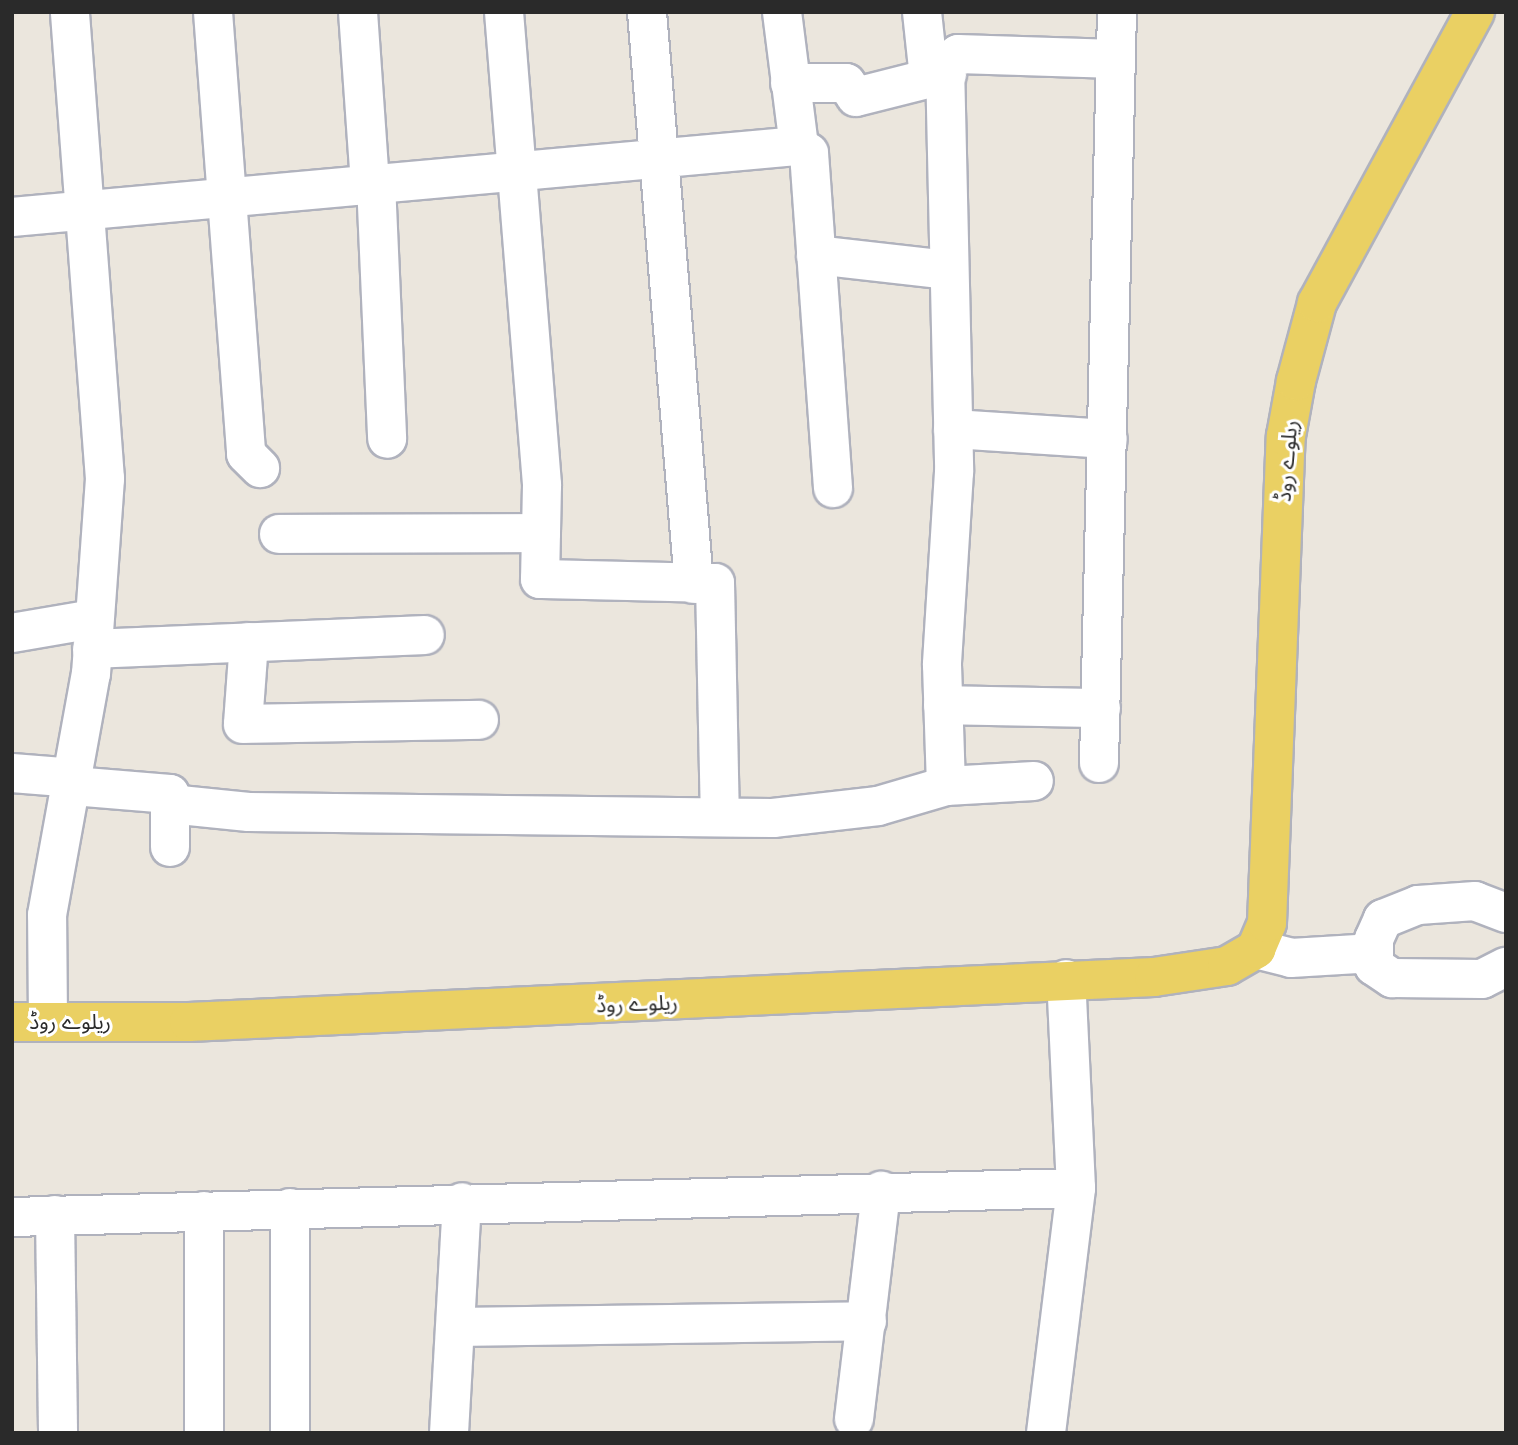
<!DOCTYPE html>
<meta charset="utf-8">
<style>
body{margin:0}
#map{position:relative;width:1518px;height:1445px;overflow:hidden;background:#ebe6dd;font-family:Roboto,"Noto Sans Arabic",sans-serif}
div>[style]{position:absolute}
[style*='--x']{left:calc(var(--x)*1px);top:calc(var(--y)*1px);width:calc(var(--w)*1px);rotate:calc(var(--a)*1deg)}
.roads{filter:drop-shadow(2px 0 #b0b2bd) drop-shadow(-2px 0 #b0b2bd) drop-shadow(0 2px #b0b2bd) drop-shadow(0 -2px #b0b2bd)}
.minor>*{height:38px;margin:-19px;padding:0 19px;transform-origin:19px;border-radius:19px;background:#fff}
.major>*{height:38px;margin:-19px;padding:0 19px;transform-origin:19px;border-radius:19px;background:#ead063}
span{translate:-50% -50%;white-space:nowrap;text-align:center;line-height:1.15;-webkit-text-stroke:6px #fff;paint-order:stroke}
.street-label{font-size:21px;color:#2a2a2a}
.frame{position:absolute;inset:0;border:14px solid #2a2a2a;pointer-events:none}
</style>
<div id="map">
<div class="roads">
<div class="minor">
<i style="--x:213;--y:12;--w:443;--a:85.7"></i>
<i style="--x:246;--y:454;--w:20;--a:45"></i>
<i style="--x:358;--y:12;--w:172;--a:86"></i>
<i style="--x:504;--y:12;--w:475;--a:85.4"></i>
<i style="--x:542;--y:485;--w:94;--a:91.2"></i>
<i style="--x:540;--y:579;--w:175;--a:1.3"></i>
<i style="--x:715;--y:583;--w:233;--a:88.8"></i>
<i style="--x:647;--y:12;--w:574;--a:85.3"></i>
<i style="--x:782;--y:12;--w:135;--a:82.8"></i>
<i style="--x:922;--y:12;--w:56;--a:83.9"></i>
<i style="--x:928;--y:68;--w:17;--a:-10"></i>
<i style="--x:945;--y:65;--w:17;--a:-40"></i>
<i style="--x:958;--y:54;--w:158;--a:1.8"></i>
<i style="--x:945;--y:65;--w:407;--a:88.7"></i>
<i style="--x:954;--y:472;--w:193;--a:93.6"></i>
<i style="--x:942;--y:665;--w:121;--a:88.1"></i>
<i style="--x:790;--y:83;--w:56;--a:0"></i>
<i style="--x:846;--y:83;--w:17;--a:54"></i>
<i style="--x:856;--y:97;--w:94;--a:-14.2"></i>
<i style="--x:376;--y:183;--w:256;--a:87.5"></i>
<i style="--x:12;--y:217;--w:790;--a:-5.16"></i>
<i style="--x:799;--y:146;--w:12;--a:35"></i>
<i style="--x:809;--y:153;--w:336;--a:85.9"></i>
<i style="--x:816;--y:255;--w:133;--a:6.5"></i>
<i style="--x:953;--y:429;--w:155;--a:3.7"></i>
<i style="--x:279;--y:534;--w:262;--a:-0.2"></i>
<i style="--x:12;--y:633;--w:83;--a:-9.7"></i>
<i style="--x:249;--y:642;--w:82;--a:94.2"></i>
<i style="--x:243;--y:724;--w:236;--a:-1"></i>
<i style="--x:92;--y:649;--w:333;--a:-2.4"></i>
<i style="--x:943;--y:705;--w:158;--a:1.1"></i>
<i style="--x:1099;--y:763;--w:751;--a:-88.63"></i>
<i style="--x:12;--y:773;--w:63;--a:4.5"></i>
<i style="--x:73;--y:786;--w:97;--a:4.7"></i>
<i style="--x:170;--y:794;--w:53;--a:90"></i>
<i style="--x:170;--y:804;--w:79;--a:5.8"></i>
<i style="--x:249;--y:812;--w:524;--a:0.66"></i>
<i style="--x:773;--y:818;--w:106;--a:-6.5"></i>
<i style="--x:878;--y:806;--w:71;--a:-16.4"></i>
<i style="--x:946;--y:786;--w:88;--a:-3.3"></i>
<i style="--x:1506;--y:913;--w:33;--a:-159"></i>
<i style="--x:1475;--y:901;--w:57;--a:176"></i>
<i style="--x:1418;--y:905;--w:38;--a:158"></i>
<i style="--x:1383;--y:919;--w:22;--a:114"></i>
<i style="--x:1374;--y:939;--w:27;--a:90"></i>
<i style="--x:1374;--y:966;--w:22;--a:34"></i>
<i style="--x:1392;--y:978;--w:90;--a:0.6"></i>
<i style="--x:1482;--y:979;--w:27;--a:-27"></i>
<i style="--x:1256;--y:949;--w:36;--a:14"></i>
<i style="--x:1291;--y:958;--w:83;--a:-3.4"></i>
<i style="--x:48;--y:1021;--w:106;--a:-90.5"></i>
<i style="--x:47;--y:915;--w:245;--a:-79.7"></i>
<i style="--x:91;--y:674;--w:196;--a:-85.9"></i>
<i style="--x:105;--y:479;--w:468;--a:-94.3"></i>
<i style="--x:290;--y:1208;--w:225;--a:90"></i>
<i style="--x:204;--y:1211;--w:222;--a:90"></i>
<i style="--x:55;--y:1215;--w:218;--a:89.2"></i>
<i style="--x:12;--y:1217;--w:1064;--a:-1.56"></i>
<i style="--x:456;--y:1327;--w:411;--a:-0.8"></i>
<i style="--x:854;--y:1419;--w:230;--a:-83.2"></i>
<i style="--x:449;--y:1433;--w:231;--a:-86.8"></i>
<i style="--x:1046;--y:1433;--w:247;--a:-83"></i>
<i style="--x:1076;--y:1188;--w:209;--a:-92.7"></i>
</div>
<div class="major">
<i style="--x:12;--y:1022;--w:177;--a:0"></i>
<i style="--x:189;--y:1022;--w:966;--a:-2.67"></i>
<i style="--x:1154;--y:977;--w:74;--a:-8.6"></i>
<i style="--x:1227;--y:966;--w:34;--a:-30"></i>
<i style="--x:1256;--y:949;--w:28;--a:-67"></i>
<i style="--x:1267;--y:923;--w:487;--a:-87.8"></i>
<i style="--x:1286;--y:436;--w:56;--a:-79.7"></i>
<i style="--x:1296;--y:381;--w:81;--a:-74.9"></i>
<i style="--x:1317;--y:303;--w:331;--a:-61.5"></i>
</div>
</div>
<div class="street-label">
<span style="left:1287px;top:461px;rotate:-85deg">ریلوے روڈ</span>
<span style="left:637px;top:1004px;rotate:-2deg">ریلوے روڈ</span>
<span style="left:70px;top:1022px">ریلوے روڈ</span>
</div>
<div class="frame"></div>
</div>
